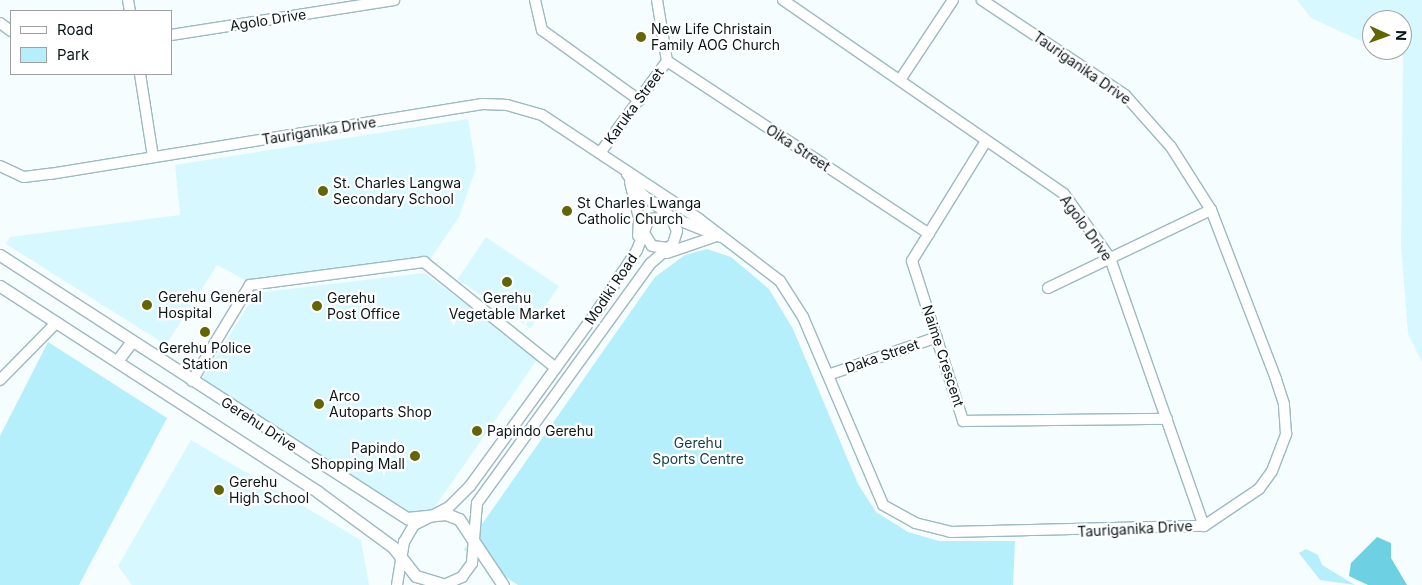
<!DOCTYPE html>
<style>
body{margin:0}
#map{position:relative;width:1422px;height:585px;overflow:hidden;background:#f6fdfe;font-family:Inter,sans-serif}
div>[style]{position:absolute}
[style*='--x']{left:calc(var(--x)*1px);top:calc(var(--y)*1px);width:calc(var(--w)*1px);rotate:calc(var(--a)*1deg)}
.built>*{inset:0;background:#d8f8ff;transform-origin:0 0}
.green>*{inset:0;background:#b4effb}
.forest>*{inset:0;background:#6dd1e3}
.roads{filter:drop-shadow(1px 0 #9cbac0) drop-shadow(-1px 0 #9cbac0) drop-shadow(0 1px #9cbac0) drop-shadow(0 -1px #9cbac0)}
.minor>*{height:10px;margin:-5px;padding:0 5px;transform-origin:5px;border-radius:5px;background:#fff}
.tertiary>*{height:11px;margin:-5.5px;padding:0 5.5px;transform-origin:5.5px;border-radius:5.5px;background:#fff}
.dots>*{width:14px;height:14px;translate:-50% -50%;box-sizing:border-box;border:2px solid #fff;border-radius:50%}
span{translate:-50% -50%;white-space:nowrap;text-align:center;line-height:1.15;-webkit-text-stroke:4.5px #fff;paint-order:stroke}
.street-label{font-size:14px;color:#091517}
.poi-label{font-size:14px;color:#091517}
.left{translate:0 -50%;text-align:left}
.right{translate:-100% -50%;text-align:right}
.park-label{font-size:14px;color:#134149}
.legend{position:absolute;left:10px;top:10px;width:162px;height:65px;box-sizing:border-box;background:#fff;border:1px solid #9da1a2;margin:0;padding:6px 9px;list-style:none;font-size:15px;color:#091517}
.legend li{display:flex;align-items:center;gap:10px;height:25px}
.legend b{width:25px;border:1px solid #9da1a2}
.north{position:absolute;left:1362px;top:10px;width:50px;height:50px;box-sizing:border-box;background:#fff;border:1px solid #9da1a2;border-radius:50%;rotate:92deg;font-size:14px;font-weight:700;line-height:20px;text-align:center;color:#091517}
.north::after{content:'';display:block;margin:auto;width:18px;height:22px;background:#616602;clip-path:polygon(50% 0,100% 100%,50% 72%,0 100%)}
</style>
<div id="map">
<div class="built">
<i style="clip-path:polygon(1297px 0,1422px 0,1422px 362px,1408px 334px,1401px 245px,1403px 56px,1381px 50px,1402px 50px,1402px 20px,1372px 20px,1372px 46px,1311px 18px)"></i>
<i style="clip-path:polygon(468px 119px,476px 168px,459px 217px,431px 258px,247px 281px,217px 265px,166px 345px,6px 244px,10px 237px,180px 215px,175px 165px)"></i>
<i style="left:486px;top:237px;width:88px;height:51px;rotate:34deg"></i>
<i style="clip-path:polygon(424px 273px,539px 357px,423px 524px,202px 379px,256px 293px)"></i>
<i style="clip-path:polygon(191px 440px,361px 540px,369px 585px,132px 585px,118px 566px)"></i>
</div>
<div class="green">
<i style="clip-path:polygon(707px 249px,731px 257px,769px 289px,793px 329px,858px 484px,876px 512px,908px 532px,939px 541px,1015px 541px,1013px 585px,518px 585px,464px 550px,655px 277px,685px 255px)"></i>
<i style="clip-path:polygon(48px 342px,167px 418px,79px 585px,0 585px,0 436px)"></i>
<i style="clip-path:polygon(1306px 549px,1318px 555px,1322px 565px,1355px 585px,1320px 580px,1299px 553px)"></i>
</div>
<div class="forest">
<i style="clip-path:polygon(1377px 537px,1391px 543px,1391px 558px,1407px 585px,1368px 585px,1349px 576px,1351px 563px)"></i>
</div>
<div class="roads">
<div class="minor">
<i style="--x:128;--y:0;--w:11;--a:80"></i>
<i style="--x:535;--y:0;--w:31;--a:77"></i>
<i style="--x:542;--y:30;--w:120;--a:35.8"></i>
<i style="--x:783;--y:0;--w:341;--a:34.6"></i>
<i style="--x:1064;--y:194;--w:79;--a:54.3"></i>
<i style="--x:1110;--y:258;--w:284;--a:70.7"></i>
<i style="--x:0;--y:23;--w:14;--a:36"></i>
<i style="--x:171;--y:35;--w:226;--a:-8.9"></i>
<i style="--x:667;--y:61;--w:314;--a:33.4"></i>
<i style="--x:140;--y:74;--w:84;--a:81.1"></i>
<i style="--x:900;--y:80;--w:96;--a:-56.5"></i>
<i style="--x:986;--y:141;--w:141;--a:121.7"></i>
<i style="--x:912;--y:261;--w:168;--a:72.3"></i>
<i style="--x:963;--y:421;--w:204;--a:-0.6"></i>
<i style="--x:600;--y:153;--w:114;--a:-53.9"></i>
<i style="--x:667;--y:61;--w:62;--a:-99.3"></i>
<i style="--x:0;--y:166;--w:26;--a:25"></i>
<i style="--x:24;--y:177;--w:26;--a:-7"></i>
<i style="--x:50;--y:174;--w:438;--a:-9.2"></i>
<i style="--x:482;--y:104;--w:25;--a:2"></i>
<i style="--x:507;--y:105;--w:36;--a:16"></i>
<i style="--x:542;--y:115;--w:188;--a:33.5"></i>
<i style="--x:699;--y:219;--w:102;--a:37.4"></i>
<i style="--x:780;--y:281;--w:43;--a:57.4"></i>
<i style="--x:803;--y:317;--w:204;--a:66.9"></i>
<i style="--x:883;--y:505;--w:37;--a:29"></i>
<i style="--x:915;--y:523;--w:36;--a:14"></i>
<i style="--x:950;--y:532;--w:254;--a:-1.4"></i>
<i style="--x:1204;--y:526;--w:66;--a:-33.9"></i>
<i style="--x:1259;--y:489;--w:22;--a:-54"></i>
<i style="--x:1272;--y:471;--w:40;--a:-69"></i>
<i style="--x:1286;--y:434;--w:30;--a:-94"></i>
<i style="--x:1284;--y:404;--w:26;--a:-108"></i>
<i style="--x:1276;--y:379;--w:181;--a:-111"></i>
<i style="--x:1211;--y:210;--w:75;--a:-122.4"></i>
<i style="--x:1171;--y:147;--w:69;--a:-131.5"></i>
<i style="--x:1125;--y:95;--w:172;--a:-146.4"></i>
<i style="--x:627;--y:174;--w:26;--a:53"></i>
<i style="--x:643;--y:195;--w:36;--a:38"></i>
<i style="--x:671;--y:217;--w:54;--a:21.8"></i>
<i style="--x:630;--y:182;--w:38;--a:76"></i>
<i style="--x:639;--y:219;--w:17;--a:93"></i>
<i style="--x:643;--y:231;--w:17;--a:59"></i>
<i style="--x:652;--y:246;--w:17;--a:7"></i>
<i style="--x:667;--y:253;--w:50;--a:-18.8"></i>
<i style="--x:1048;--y:288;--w:181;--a:-25.6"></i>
<i style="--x:828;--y:375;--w:115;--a:-19.2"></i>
<i style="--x:0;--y:380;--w:81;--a:-45.5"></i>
<i style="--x:192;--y:381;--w:112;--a:-58.9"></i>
<i style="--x:250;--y:285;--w:176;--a:-7.5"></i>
<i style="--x:424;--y:262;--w:169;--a:38.8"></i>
<i style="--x:397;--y:585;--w:44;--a:-80.8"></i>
<i style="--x:404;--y:542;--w:20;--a:-60"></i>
<i style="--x:414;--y:525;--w:39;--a:-27"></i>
<i style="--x:449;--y:507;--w:30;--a:-45"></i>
<i style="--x:470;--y:486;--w:216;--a:-54"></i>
<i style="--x:597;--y:311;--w:73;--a:-56.7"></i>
<i style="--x:637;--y:250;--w:33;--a:-69"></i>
<i style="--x:649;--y:219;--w:22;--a:-5"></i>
<i style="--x:444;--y:585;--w:20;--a:-24"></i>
<i style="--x:462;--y:577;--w:17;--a:-54"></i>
<i style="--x:472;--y:563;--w:60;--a:-85.2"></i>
<i style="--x:477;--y:503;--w:296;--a:-54.1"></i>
<i style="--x:651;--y:263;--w:29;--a:-41"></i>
<i style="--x:673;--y:244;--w:14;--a:-73"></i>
<i style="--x:677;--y:231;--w:15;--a:-113"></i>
</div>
<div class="tertiary">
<i style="--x:0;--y:255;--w:485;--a:32.9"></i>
<i style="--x:407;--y:518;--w:39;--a:-6"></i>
<i style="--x:446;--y:514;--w:14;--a:21"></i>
<i style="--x:459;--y:519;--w:79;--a:56.3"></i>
<i style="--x:0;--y:286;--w:379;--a:32.9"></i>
<i style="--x:318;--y:492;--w:93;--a:36.3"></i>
<i style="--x:393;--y:547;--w:37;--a:52"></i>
<i style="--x:416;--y:576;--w:31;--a:17"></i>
<i style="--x:117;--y:361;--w:25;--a:-53"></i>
</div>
</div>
<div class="dots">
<i style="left:641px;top:37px;background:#616602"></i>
<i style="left:323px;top:191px;background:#616602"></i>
<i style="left:567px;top:211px;background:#616602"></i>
<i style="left:507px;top:282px;background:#616602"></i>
<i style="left:147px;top:305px;background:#616602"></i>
<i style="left:317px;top:306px;background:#616602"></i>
<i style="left:205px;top:332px;background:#616602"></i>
<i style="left:319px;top:404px;background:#616602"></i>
<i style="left:477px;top:431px;background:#616602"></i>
<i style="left:415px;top:456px;background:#616602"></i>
<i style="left:219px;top:490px;background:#616602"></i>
</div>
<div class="street-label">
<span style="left:268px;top:20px;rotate:-9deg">Agolo Drive</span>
<span style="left:1082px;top:68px;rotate:35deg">Tauriganika Drive</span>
<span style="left:634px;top:106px;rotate:-54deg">Karuka Street</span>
<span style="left:319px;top:131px;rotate:-9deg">Tauriganika Drive</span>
<span style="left:798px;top:148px;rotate:33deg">Oika Street</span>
<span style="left:1086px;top:228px;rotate:54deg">Agolo Drive</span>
<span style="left:611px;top:289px;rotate:-56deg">Modiki Road</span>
<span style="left:882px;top:356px;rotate:-19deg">Daka Street</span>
<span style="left:943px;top:356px;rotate:72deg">Naime Crescent</span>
<span style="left:259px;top:424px;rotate:33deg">Gerehu Drive</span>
<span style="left:1135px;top:529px;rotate:-3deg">Tauriganika Drive</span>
</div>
<div class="poi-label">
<span class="left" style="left:651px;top:37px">New Life Christain<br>Family AOG Church</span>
<span class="left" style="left:333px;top:191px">St. Charles Langwa<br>Secondary School</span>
<span class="left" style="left:577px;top:211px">St Charles Lwanga<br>Catholic Church</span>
<span class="left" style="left:158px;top:305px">Gerehu General<br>Hospital</span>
<span class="left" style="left:327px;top:306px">Gerehu<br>Post Office</span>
<span style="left:507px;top:306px">Gerehu<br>Vegetable Market</span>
<span style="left:205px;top:356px">Gerehu Police<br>Station</span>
<span class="left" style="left:329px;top:404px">Arco<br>Autoparts Shop</span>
<span class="left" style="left:487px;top:431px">Papindo Gerehu</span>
<span class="right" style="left:405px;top:456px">Papindo<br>Shopping Mall</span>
<span class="left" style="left:229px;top:490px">Gerehu<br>High School</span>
</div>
<div class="park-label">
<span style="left:698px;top:451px">Gerehu<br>Sports Centre</span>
</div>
<ul class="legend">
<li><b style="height:6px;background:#fff"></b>Road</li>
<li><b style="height:14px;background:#b4effb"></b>Park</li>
</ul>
<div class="north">N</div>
</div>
